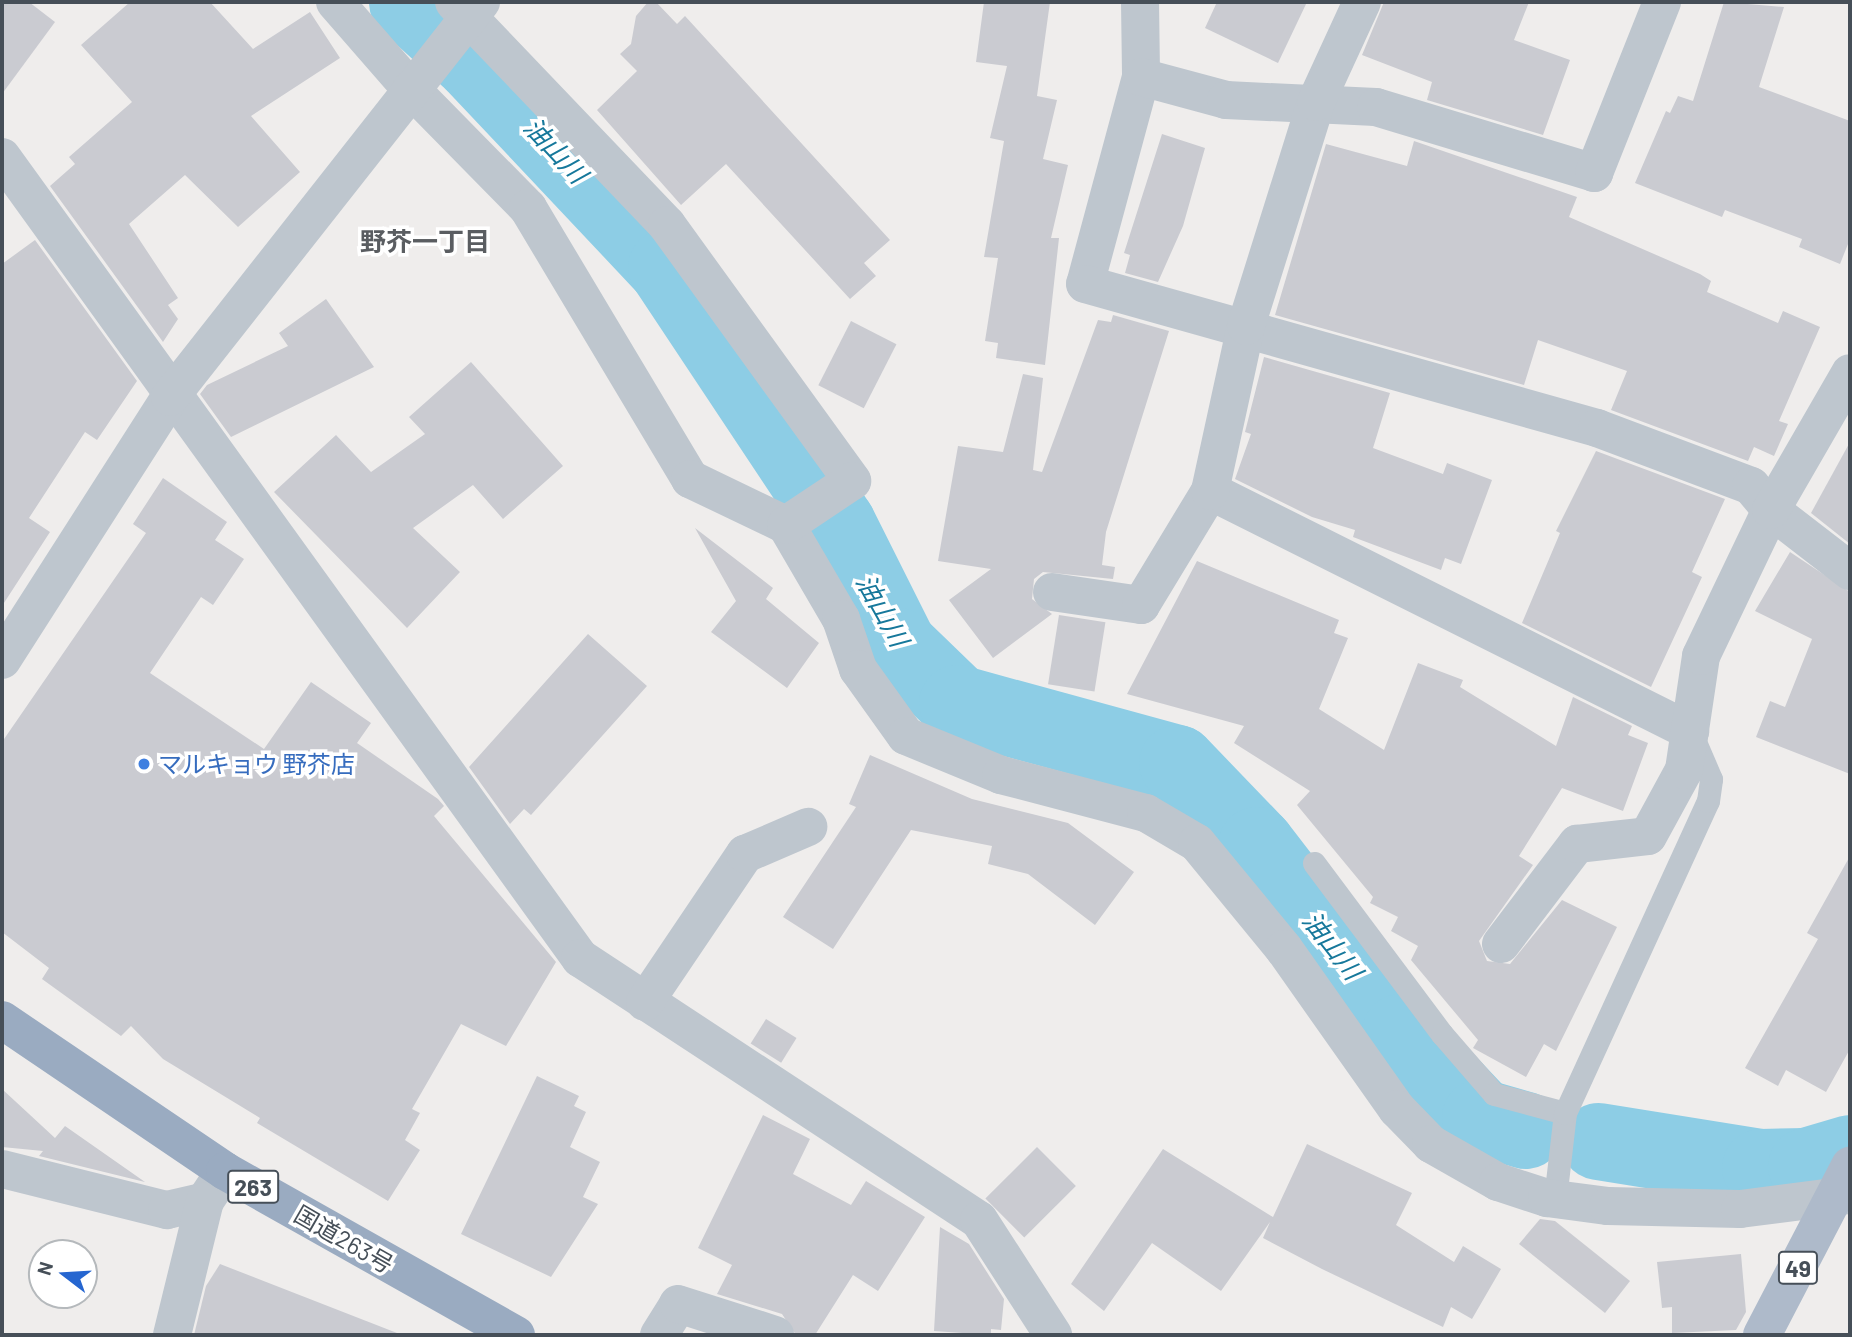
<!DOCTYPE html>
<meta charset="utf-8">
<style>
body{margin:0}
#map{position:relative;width:1852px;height:1337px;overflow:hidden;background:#efedec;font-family:Barlow,"Noto Sans JP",sans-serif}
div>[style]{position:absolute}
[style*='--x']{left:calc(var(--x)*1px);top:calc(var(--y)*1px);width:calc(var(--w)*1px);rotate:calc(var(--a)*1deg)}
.river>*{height:77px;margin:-38.5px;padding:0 38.5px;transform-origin:38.5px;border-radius:38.5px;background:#8dcde5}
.building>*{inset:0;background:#cacbd1;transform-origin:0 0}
.service>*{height:23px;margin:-11.5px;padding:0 11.5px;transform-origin:11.5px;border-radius:11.5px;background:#bec6ce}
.minor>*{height:38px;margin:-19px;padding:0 19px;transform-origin:19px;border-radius:19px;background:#bec6ce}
.primary>*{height:38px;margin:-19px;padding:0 19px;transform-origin:19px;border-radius:19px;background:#aebaca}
.trunk>*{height:38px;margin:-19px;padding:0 19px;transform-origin:19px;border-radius:19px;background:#9aabc1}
.dots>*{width:19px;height:19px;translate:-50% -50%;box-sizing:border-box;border:4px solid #fff;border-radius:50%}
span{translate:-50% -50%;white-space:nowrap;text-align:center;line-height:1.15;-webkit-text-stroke:7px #fff;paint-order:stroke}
.shield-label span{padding:2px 5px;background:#fff;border:2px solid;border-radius:5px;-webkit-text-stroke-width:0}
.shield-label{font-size:23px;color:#464f58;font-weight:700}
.shop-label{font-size:24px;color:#366cbe}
.left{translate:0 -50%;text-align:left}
.street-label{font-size:24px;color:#464f58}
.water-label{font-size:26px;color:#16789b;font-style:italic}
.neighbourhood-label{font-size:26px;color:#5a5d61;font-weight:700}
.frame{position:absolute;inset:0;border:4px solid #464f58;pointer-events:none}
.north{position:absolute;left:28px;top:1239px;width:70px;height:70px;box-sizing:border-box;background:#fff;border:2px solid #b5b9bc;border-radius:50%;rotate:287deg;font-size:19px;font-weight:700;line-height:28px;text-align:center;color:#464f58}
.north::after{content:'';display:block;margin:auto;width:24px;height:32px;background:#2666d0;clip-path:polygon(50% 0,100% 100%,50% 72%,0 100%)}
</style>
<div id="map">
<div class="river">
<i style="--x:407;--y:2;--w:89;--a:42.3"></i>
<i style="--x:473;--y:62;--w:282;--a:46.7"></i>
<i style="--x:666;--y:267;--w:309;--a:56.4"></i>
<i style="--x:837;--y:524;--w:136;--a:63.4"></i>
<i style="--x:898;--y:646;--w:82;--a:44"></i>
<i style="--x:957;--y:703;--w:228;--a:15.3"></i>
<i style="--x:1177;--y:763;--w:114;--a:46.1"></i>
<i style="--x:1256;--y:845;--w:236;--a:52.4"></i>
<i style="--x:1400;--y:1032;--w:117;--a:46.7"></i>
<i style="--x:1480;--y:1117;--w:47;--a:16.1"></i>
<i style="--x:1598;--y:1141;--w:164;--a:9.1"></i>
<i style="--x:1760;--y:1167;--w:46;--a:-1.2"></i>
<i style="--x:1806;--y:1166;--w:46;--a:-16.5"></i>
</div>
<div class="building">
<i style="clip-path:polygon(2px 2px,29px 2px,55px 22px,2px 94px)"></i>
<i style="clip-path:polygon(130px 2px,210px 2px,253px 49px,310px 12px,340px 58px,251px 116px,300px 172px,238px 227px,185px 175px,129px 224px,178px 298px,168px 305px,178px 319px,163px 342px,50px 186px,75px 164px,69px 157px,132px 102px,81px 45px)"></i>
<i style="clip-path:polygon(648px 2px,656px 2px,677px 24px,685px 16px,890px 240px,864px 263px,876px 276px,850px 299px,726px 164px,681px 205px,597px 110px,637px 71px,620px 54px,631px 44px,636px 16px)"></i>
<i style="clip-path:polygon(984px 2px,1050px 2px,1037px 96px,1057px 100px,1043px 159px,1068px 165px,1051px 238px,1059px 238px,1045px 365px,996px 358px,998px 343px,985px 341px,998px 258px,984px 257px,1004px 141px,990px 138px,1007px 66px,976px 62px)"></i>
<i style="clip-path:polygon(1217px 2px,1307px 2px,1278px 63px,1205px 28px)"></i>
<i style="clip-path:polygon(1384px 2px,1529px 2px,1514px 40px,1570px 60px,1543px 135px,1427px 100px,1432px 82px,1362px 55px)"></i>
<i style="clip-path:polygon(1724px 2px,1784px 7px,1759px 87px,1850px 121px,1850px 239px,1840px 264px,1799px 247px,1802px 239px,1725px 210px,1722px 217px,1635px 183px,1666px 111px,1670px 113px,1678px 96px,1693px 101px)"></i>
<i style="clip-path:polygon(1162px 134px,1205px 148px,1183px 226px,1158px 282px,1125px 273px,1130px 255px,1124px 253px)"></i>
<i style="clip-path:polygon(1414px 141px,1577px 197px,1569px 217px,1700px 274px,1711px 281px,1707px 292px,1778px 323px,1783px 311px,1820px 327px,1779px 421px,1788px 424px,1774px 456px,1754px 447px,1748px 461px,1611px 410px,1627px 371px,1538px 340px,1524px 385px,1275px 315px,1326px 144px,1407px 166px)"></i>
<i style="clip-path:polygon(35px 240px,137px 381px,97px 440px,85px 432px,29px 518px,50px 532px,2px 606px,2px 264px)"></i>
<i style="clip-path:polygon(326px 299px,374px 367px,231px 437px,200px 394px,207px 385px,288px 346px,279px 333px)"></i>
<i style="clip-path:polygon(1113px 315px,1169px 331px,1106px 532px,1102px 565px,1115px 567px,1113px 579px,1043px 572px,1034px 579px,1032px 599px,1052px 614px,993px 658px,949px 600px,991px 569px,938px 561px,958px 446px,1003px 452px,1023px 374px,1043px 378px,1033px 470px,1042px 472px,1098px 320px,1111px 322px)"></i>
<i style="left:851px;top:321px;width:51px;height:72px;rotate:27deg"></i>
<i style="clip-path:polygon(1264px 357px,1390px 393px,1373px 448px,1443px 474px,1447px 463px,1492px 480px,1461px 564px,1445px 558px,1441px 570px,1353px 537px,1355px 530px,1312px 517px,1235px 479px,1251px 434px,1245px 432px)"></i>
<i style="clip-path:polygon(471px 362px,563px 466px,503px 519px,473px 485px,413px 528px,460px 572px,407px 628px,274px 492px,336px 435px,371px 472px,425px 434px,409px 417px)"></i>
<i style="clip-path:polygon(1850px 442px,1850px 544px,1811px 513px)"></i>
<i style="clip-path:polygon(1596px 451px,1725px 499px,1692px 572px,1702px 577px,1651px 687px,1522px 623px,1560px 533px,1556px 531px)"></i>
<i style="clip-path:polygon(163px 478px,227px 522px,215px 540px,244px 559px,213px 605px,201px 597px,150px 673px,264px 749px,311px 682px,371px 723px,357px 743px,438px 799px,444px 806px,434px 816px,556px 962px,506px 1046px,461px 1024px,412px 1109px,420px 1113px,405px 1140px,420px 1150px,388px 1201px,257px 1123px,260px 1118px,163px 1059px,131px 1026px,121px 1036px,42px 979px,49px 968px,2px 932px,2px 742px,146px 533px,133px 524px)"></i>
<i style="clip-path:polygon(695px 528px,773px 588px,766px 599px,819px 643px,787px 688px,711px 632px,736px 601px)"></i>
<i style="clip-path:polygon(1790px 552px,1850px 592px,1850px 774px,1756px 737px,1770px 701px,1785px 707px,1812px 639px,1755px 611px)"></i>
<i style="clip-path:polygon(1197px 561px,1339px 620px,1334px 633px,1348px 638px,1319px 709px,1384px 750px,1418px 663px,1463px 680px,1460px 687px,1556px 746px,1573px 697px,1632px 726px,1628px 735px,1648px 743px,1623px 811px,1562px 788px,1519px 856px,1533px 865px,1479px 941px,1487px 961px,1510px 964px,1562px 900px,1617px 927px,1556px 1051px,1544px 1044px,1526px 1077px,1473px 1048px,1478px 1040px,1411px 960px,1418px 946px,1391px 931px,1398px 917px,1370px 903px,1373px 897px,1297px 805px,1310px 791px,1234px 743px,1244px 726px,1127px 694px)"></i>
<i style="left:1059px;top:615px;width:47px;height:70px;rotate:9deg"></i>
<i style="clip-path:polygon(588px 634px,647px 686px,531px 815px,524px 809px,510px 824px,469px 767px)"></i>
<i style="clip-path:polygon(870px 755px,972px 799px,1068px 823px,1134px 872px,1095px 925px,1028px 874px,988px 864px,992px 846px,911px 830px,833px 949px,783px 917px,856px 807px,849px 804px)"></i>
<i style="clip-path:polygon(1850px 856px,1850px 1049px,1826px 1092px,1786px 1070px,1778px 1086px,1745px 1068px,1818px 939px,1807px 933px)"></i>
<i style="left:766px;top:1019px;width:36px;height:29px;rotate:32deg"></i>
<i style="clip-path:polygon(537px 1076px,579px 1096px,574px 1106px,586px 1112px,570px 1147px,600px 1162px,583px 1197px,598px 1204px,551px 1277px,461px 1234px)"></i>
<i style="clip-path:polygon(2px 1089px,55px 1138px,65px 1126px,145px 1182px,39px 1156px,43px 1151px,2px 1147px)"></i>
<i style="clip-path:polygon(763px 1115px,810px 1139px,793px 1174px,851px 1205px,866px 1181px,925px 1217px,878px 1291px,853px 1275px,815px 1335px,796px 1335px,782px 1314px,717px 1294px,732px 1265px,698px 1248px)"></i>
<i style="clip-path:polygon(1307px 1144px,1412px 1193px,1396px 1225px,1454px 1262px,1463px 1246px,1501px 1269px,1472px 1319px,1451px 1307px,1443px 1327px,1322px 1269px,1263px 1238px,1270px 1222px,1221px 1291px,1152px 1243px,1104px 1311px,1071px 1284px,1163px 1149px,1273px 1217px)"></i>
<i style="left:1037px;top:1147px;width:55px;height:73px;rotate:45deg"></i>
<i style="clip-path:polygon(1540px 1219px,1555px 1221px,1630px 1281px,1605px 1313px,1519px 1244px)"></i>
<i style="clip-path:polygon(940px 1227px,969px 1244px,1004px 1299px,1001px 1330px,991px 1329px,991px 1335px,934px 1331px)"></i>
<i style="clip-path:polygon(1741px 1254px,1746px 1312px,1736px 1330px,1672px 1333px,1672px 1307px,1662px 1308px,1657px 1262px)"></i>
<i style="clip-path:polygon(220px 1264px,397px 1333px,397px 1335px,194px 1335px,206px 1286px)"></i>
</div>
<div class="service">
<i style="--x:1314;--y:863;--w:214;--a:53.2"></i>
<i style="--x:1442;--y:1034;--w:79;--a:49.1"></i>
<i style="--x:1494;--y:1094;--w:73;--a:15"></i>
<i style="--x:1555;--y:1199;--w:87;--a:-83.4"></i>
<i style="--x:1565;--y:1113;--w:343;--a:-65.4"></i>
<i style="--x:1708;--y:801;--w:22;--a:-82"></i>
<i style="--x:1711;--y:779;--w:46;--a:-113.2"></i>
</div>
<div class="minor">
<i style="--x:335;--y:2;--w:116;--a:48.9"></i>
<i style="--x:411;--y:89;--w:167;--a:45.5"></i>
<i style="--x:528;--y:208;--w:316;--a:59.1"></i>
<i style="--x:690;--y:479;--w:106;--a:25.6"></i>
<i style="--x:786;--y:525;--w:109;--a:59.7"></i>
<i style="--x:841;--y:619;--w:53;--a:71.2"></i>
<i style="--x:858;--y:669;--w:82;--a:54.4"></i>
<i style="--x:906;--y:736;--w:103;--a:22.3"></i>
<i style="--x:1001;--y:775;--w:150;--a:14.7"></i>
<i style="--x:1146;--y:813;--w:59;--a:30.5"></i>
<i style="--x:1197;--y:843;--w:137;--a:50.6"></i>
<i style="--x:1284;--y:949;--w:196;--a:54.8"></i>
<i style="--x:1397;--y:1109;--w:49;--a:45.8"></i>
<i style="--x:1431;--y:1144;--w:77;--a:29.6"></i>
<i style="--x:1498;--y:1182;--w:52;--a:18.1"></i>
<i style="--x:1547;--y:1198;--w:62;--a:7.5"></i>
<i style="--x:1608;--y:1206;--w:132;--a:1.3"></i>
<i style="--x:1740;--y:1209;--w:111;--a:-7.3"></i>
<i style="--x:454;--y:2;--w:308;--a:46.3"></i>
<i style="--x:667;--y:225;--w:316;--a:54.1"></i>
<i style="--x:852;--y:481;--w:79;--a:146.3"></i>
<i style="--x:1140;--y:2;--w:75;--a:89.2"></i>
<i style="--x:1141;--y:77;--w:214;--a:105.1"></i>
<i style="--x:1085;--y:284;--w:532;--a:15.71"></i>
<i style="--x:1597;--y:428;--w:165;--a:20.6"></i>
<i style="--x:1751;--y:486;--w:31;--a:50"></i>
<i style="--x:1771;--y:510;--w:100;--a:37.7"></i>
<i style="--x:1141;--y:77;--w:88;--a:15.1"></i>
<i style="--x:1226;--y:100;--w:150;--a:2.7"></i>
<i style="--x:1376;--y:107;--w:228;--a:16.8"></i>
<i style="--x:1594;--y:173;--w:184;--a:-68.3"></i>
<i style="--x:2;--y:157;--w:988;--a:54.19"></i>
<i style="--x:580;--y:958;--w:477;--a:33.3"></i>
<i style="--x:979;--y:1220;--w:137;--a:57.2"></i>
<i style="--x:1210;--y:491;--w:537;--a:26.57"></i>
<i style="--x:1052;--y:592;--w:90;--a:8.3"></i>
<i style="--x:1141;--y:605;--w:133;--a:-58.8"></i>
<i style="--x:1210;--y:491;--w:169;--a:-77.7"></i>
<i style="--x:1246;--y:326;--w:235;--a:-72.6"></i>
<i style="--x:1316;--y:102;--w:110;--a:-65.3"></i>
<i style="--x:2;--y:660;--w:312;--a:-57.4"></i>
<i style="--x:170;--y:397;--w:503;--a:-51.79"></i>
<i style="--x:1501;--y:944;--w:126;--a:-52.8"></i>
<i style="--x:1577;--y:844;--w:71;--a:-6.4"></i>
<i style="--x:1648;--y:836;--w:75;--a:-61.4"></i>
<i style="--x:1684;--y:770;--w:115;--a:-81.5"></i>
<i style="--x:1701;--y:656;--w:162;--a:-64.4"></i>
<i style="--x:1771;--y:510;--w:158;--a:-60"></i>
<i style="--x:645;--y:1002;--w:179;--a:-56"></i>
<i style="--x:745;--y:854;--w:69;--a:-23.2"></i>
<i style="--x:2;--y:1169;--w:170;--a:14"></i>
<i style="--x:167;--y:1210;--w:39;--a:-13"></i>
<i style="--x:205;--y:1201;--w:36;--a:-56"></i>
<i style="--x:172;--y:1335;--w:138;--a:-76.2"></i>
<i style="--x:659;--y:1335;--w:36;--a:-58"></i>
<i style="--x:678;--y:1304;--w:102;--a:17.7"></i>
</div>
<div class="primary">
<i style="--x:1762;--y:1335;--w:191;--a:-62.5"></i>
</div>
<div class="trunk">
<i style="--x:2;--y:1020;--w:269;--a:34.1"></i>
<i style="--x:225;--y:1171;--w:334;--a:29.4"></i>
</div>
<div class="dots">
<i style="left:144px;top:764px;background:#3f7fe0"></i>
</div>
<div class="shield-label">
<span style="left:253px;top:1187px">263</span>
<span style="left:1798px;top:1268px">49</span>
</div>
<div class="shop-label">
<span class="left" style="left:158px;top:764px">マルキョウ 野芥店</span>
</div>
<div class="street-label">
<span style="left:344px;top:1239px;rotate:30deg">国道263号</span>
</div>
<div class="water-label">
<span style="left:556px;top:150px;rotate:47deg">油山川</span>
<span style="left:883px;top:610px;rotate:61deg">油山川</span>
<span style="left:1333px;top:945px;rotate:52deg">油山川</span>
</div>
<div class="neighbourhood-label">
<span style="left:425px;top:241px">野芥一丁目</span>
</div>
<div class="frame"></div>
<div class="north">N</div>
</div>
